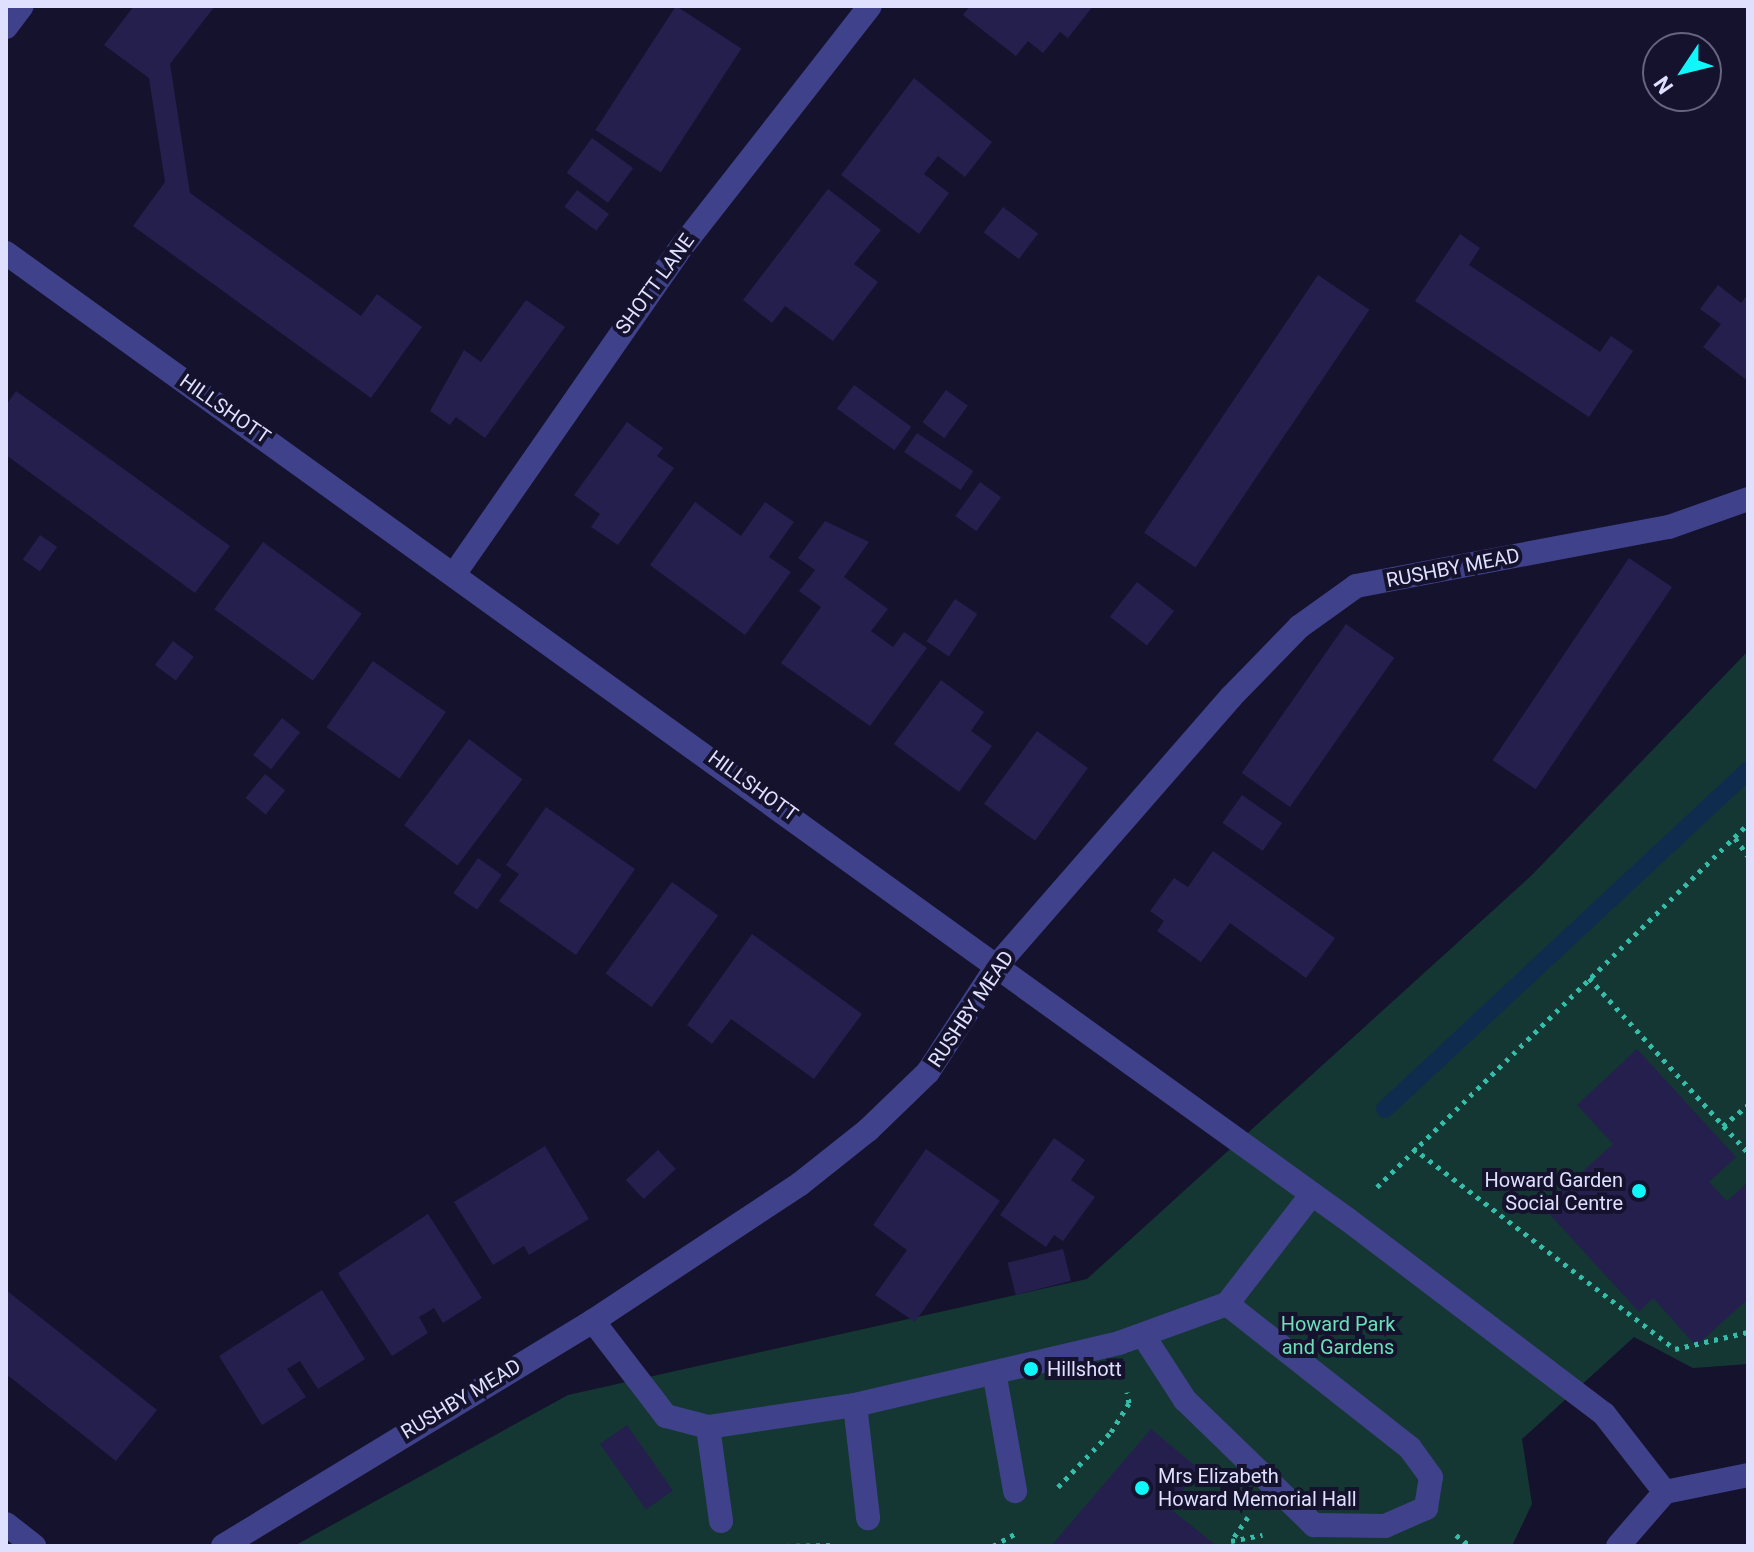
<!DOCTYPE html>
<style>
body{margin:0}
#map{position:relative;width:1754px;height:1552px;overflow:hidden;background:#15122d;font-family:Roboto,sans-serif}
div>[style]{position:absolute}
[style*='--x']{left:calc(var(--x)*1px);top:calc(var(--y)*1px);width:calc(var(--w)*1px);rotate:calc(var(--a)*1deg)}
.green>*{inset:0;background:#153733}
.stream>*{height:18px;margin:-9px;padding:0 9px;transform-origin:9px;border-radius:9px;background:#0f2c4f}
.building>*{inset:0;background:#241f4d;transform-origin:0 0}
.path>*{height:5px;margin-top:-2.5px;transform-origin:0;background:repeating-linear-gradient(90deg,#34bda9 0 4px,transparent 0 10px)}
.minor>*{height:24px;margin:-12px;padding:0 12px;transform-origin:12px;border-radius:12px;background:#3f428a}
.dots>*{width:22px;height:22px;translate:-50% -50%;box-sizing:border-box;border:4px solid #15122d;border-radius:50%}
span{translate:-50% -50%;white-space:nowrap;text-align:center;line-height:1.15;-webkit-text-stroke:8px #15122d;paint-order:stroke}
.street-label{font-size:20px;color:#dfdffe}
.poi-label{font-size:20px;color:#dfdffe}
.right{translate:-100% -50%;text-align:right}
.left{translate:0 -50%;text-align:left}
.park-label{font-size:20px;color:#6adfb8}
.frame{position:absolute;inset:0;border:8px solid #dfdffe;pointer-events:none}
.north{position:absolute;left:1642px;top:32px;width:80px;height:80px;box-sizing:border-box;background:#15122d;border:2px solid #666481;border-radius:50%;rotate:235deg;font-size:22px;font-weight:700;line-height:32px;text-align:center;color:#dfdffe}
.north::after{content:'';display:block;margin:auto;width:28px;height:36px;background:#0ff7fa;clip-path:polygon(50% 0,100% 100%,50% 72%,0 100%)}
</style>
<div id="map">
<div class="green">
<i style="clip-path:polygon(1748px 651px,1748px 1364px,1693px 1368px,1634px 1337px,1522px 1439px,1532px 1504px,1512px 1546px,294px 1546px,568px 1395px,1087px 1279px,1532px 875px)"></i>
</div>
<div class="stream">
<i style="--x:1385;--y:1109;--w:497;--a:-43"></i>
</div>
<div class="building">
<i style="clip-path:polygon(134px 6px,215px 6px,170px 64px,190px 193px,361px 316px,377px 294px,422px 327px,371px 398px,133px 226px,165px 182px,149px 78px,104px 45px)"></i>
<i style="left:676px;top:6px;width:78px;height:148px;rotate:33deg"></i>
<i style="clip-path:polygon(970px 6px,1093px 6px,1068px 38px,1060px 32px,1043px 53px,1028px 41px,1016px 56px,963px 15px)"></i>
<i style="clip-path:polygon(914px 78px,992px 142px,965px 177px,938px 156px,924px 174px,949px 193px,919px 234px,841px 175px)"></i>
<i style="left:592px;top:138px;width:51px;height:43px;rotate:36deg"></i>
<i style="clip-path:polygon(828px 189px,881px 230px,854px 264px,878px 282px,833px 341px,785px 306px,772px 323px,743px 300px)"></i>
<i style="left:577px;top:190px;width:40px;height:21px;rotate:37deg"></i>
<i style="left:1003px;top:207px;width:44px;height:32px;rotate:37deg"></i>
<i style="clip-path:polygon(1460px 234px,1480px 248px,1469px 265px,1600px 352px,1611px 336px,1633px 351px,1589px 417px,1415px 301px)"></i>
<i style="left:1318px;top:275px;width:62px;height:311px;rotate:34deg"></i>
<i style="clip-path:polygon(1718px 285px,1741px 303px,1748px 294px,1748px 381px,1703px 347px,1721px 324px,1700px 309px)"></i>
<i style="clip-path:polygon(526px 300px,565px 327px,485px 438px,456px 417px,450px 425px,430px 411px,464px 350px,481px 362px)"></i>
<i style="left:854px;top:385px;width:71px;height:29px;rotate:36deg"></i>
<i style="left:946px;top:390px;width:27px;height:40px;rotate:36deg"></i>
<i style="clip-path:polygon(16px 391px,230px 546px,195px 593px,6px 455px,6px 405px)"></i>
<i style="clip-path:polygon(627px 422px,663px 448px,657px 456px,674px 468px,618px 545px,591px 527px,600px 514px,574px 495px)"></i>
<i style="left:917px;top:433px;width:68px;height:23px;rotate:34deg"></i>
<i style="left:980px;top:482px;width:26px;height:42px;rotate:36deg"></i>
<i style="clip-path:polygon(695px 502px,741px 536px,765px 502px,794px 522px,769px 557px,791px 572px,745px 635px,650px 565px)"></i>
<i style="clip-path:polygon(825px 521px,869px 542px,844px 577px,888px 609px,871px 631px,893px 647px,904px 632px,927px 648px,870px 726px,781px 663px,821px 607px,799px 591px,815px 570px,798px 558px)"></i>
<i style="left:40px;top:535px;width:21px;height:30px;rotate:35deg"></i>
<i style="left:263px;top:542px;width:122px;height:83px;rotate:36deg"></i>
<i style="left:1629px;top:558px;width:52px;height:244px;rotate:34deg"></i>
<i style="left:1137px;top:582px;width:47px;height:44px;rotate:38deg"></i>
<i style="left:955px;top:599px;width:27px;height:51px;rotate:34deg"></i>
<i style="left:1346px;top:624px;width:59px;height:182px;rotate:35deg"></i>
<i style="left:173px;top:641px;width:26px;height:30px;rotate:37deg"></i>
<i style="left:373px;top:661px;width:89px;height:81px;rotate:35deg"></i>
<i style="clip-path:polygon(941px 680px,984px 712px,971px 731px,992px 746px,959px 792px,894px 744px)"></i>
<i style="left:282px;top:718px;width:23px;height:47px;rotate:38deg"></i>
<i style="left:1037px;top:731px;width:63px;height:90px;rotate:36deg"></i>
<i style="left:469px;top:739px;width:67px;height:108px;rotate:37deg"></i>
<i style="left:265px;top:774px;width:26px;height:31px;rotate:39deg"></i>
<i style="left:1242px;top:795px;width:49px;height:34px;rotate:35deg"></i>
<i style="clip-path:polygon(546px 807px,635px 869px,576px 955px,499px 901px,519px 874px,506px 865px)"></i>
<i style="clip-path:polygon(1213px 851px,1335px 938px,1306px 978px,1230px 923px,1201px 962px,1157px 931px,1164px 921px,1150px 911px,1174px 878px,1188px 887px)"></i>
<i style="left:478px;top:858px;width:29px;height:43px;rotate:35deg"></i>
<i style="left:672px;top:882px;width:57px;height:113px;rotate:36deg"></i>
<i style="clip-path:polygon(752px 934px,862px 1014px,814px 1079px,731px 1019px,712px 1044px,687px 1025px)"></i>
<i style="clip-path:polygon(1637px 1049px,1736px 1157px,1709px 1182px,1727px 1201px,1748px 1182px,1748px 1299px,1696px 1346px,1653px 1298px,1639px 1312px,1543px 1207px,1613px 1144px,1577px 1105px)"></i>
<i style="clip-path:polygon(1054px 1138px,1085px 1160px,1071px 1180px,1095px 1197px,1063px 1241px,1054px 1235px,1046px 1247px,1000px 1215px)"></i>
<i style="clip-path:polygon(545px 1146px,589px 1219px,529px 1255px,524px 1246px,493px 1265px,454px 1202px)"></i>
<i style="clip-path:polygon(926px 1149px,1000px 1201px,915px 1322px,875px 1295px,907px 1250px,873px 1225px)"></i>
<i style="left:658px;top:1150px;width:26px;height:44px;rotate:47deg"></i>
<i style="clip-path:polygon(428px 1214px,482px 1298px,443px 1323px,434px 1308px,419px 1317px,428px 1333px,392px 1356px,338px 1273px)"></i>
<i style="left:1063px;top:1249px;width:33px;height:57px;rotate:76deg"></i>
<i style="clip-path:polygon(6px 1290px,157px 1410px,116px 1461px,6px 1374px)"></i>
<i style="clip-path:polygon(322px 1290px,365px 1359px,318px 1389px,300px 1361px,287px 1369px,306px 1397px,262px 1425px,219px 1356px)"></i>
<i style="left:627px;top:1425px;width:80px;height:33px;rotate:55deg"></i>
<i style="clip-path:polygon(1151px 1429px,1199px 1469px,1169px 1508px,1217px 1546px,1051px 1546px)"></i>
</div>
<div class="path">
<i style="--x:1735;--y:838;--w:22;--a:54"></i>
<i style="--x:1589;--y:978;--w:236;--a:47.7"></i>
<i style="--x:1723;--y:1126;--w:33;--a:-40"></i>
<i style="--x:1413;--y:1148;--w:330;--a:37.5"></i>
<i style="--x:1675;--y:1349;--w:75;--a:-13.1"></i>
<i style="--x:1377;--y:1187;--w:519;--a:-44.38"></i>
<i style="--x:1058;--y:1487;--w:76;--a:-46.1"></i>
<i style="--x:1111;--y:1432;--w:34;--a:-58"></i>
<i style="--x:1129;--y:1403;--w:11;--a:-100"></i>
<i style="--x:1248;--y:1517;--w:29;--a:125"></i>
<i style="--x:1231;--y:1541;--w:32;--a:-11"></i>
<i style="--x:1456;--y:1535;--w:18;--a:38"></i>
<i style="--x:786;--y:1546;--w:49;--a:-1.2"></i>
<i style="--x:993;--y:1546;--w:26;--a:-29"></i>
</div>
<div class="minor">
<i style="--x:6;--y:27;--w:26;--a:-53"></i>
<i style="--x:6;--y:253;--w:1653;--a:35.77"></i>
<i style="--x:1347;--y:1219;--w:323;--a:37.2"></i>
<i style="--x:1604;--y:1414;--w:99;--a:52"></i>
<i style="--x:455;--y:573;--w:389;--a:-55.2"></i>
<i style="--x:677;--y:253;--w:313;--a:-52"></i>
<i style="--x:593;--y:1321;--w:120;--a:52.5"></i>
<i style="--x:666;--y:1416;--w:43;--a:14.7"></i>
<i style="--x:708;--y:1427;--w:149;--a:-8.5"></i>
<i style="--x:855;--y:1405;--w:271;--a:-13.2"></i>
<i style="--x:1119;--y:1343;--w:115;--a:-19.9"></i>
<i style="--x:1227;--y:1304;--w:139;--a:-52.3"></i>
<i style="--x:1143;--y:1335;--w:77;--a:57.1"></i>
<i style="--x:1185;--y:1400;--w:180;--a:44.1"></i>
<i style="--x:1314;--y:1525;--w:71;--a:0.8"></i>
<i style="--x:1385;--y:1526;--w:45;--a:-23.7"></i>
<i style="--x:1426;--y:1508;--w:31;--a:-81"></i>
<i style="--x:1431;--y:1477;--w:36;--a:-126"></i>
<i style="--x:1410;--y:1448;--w:233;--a:-141.8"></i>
<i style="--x:995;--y:1377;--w:116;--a:80"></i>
<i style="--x:855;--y:1405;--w:114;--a:83.4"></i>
<i style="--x:708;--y:1427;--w:95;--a:82.1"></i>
<i style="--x:6;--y:1524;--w:36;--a:38"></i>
<i style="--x:223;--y:1546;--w:433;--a:-31.3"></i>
<i style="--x:593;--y:1321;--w:248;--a:-33.5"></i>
<i style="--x:800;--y:1184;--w:87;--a:-38.5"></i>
<i style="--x:868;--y:1130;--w:83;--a:-44"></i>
<i style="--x:928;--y:1072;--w:130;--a:-56.9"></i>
<i style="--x:999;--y:963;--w:353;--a:-48.9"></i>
<i style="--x:1231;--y:697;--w:98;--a:-45.8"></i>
<i style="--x:1299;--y:627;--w:70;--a:-35.7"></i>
<i style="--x:1356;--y:586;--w:319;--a:-10.7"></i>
<i style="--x:1669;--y:527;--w:84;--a:-19.5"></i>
<i style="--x:1618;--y:1546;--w:72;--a:-49"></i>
<i style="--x:1665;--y:1492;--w:85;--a:-11.6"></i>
</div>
<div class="dots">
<i style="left:1639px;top:1191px;background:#0ff7fa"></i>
<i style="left:1031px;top:1369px;background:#0ff7fa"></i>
<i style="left:1142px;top:1488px;background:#0ff7fa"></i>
</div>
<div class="street-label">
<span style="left:655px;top:284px;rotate:-54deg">SHOTT LANE</span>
<span style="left:225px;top:409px;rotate:35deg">HILLSHOTT</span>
<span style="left:1453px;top:568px;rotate:-11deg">RUSHBY MEAD</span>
<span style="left:753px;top:786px;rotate:36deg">HILLSHOTT</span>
<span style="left:971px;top:1009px;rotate:-56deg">RUSHBY MEAD</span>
<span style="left:461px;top:1399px;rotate:-31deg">RUSHBY MEAD</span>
</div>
<div class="poi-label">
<span class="right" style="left:1623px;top:1192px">Howard Garden<br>Social Centre</span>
<span class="left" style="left:1047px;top:1369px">Hillshott</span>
<span class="left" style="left:1158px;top:1488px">Mrs Elizabeth<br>Howard Memorial Hall</span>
</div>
<div class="park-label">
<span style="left:1338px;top:1336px">Howard Park<br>and Gardens</span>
</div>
<div class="frame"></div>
<div class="north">N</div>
</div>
